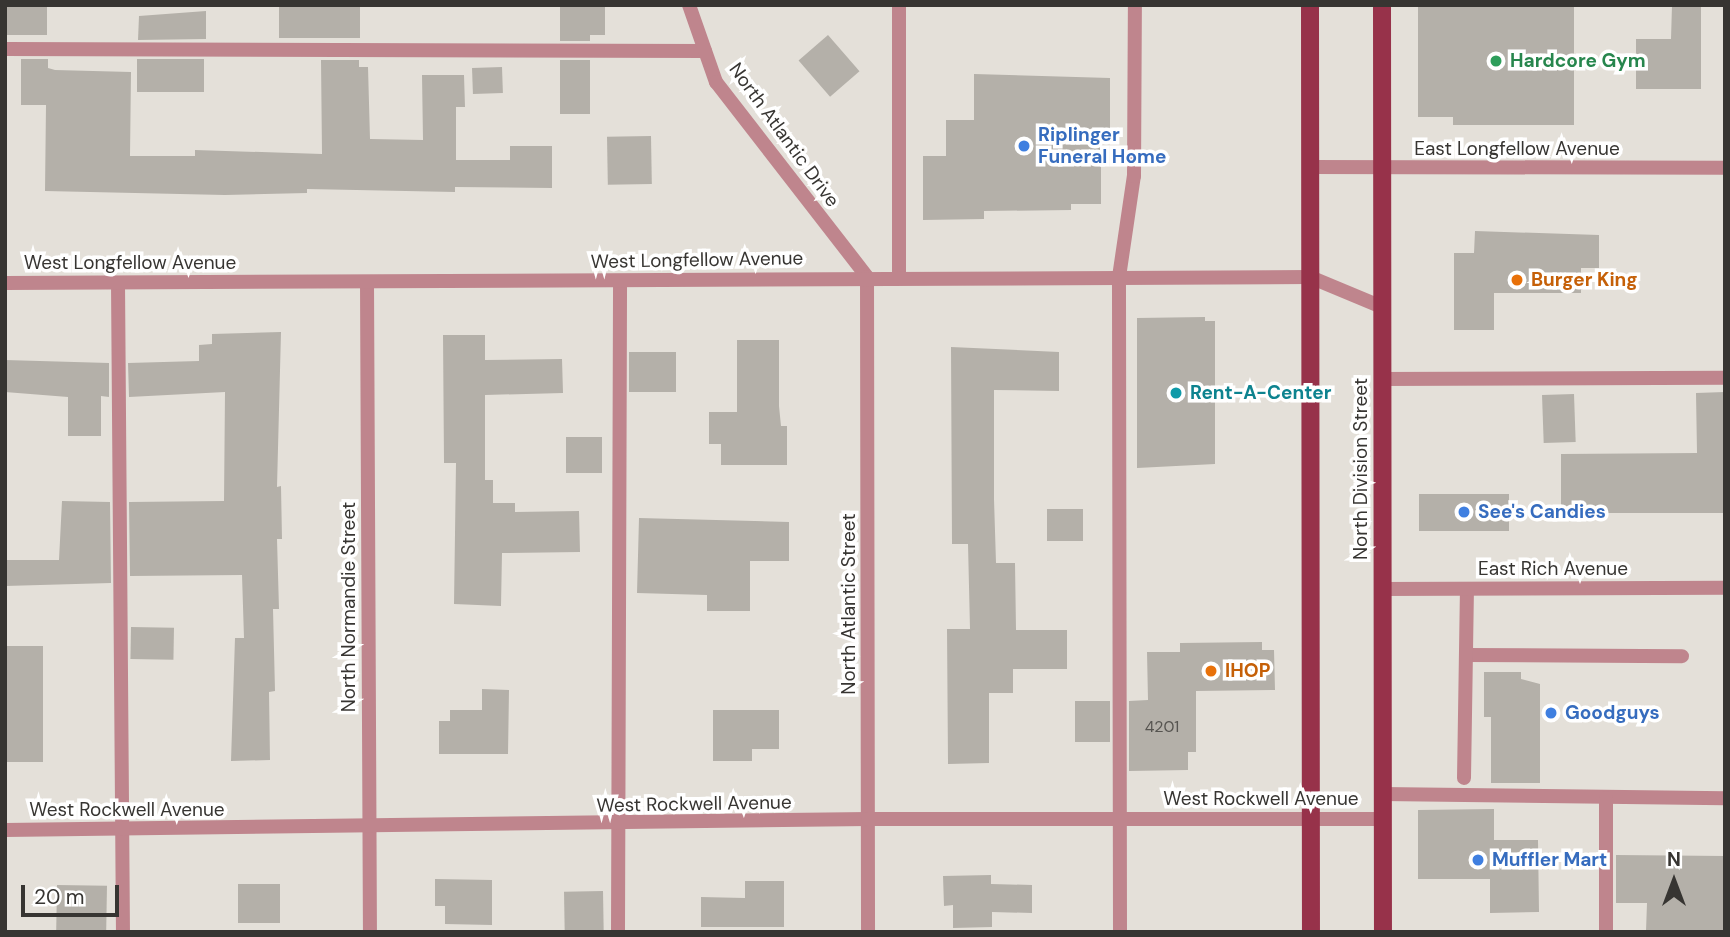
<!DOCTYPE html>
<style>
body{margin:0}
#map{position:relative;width:1730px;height:937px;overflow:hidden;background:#e4e0d9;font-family:"DM Sans",sans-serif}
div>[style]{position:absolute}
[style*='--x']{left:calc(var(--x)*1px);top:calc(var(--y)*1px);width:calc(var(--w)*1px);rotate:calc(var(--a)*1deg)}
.building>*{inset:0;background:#b4b0a9;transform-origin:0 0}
.service>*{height:14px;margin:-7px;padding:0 7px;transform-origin:7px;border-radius:7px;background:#bf858d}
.minor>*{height:14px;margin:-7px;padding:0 7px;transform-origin:7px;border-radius:7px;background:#bf858d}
.primary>*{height:18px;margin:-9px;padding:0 9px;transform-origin:9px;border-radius:9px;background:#97324a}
.dots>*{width:19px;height:19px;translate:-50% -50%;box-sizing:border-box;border:4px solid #fff;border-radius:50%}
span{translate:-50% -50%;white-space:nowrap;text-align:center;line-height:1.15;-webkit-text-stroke:7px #fff;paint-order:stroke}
.number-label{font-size:16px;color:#565450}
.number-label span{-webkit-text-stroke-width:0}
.leisure-label{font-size:19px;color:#27864d;font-weight:700}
.left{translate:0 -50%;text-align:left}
.street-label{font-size:19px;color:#373532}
.shop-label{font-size:19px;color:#366cbe;font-weight:700}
.food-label{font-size:19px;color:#c56008;font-weight:700}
.culture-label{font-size:19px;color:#0d838f;font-weight:700}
.frame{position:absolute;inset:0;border:7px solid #373532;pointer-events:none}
.north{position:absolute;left:1639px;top:846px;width:70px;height:70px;-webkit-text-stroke:5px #fff;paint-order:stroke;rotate:0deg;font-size:19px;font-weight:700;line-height:28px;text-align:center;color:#373532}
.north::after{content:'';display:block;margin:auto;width:24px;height:32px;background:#373532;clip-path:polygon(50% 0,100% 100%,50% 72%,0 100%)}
.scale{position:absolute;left:21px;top:885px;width:98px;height:32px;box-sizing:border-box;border:4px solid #373532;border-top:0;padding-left:9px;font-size:21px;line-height:24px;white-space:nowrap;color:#373532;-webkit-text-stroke:5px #fff;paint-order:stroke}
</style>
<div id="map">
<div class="building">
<i style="left:5px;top:5px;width:42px;height:30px"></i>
<i style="left:279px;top:5px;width:81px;height:33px"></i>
<i style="clip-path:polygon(560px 5px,605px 5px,605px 35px,590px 35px,590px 41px,560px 41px)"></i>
<i style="clip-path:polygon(1418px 5px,1574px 5px,1574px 125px,1453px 125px,1453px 117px,1418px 117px)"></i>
<i style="clip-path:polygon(1672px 5px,1701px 5px,1701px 89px,1636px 89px,1636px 39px,1671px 39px)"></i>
<i style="clip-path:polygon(206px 11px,206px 39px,138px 40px,139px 16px)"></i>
<i style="left:828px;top:35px;width:48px;height:39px;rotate:49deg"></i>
<i style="clip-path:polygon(21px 59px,48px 59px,48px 68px,55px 70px,131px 72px,130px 156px,195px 156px,195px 150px,322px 154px,321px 60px,359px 60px,359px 67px,368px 67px,370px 139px,423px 140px,422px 75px,464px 75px,465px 107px,456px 107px,456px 160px,510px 160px,510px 146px,552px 146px,552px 188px,455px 187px,455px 192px,307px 189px,307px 193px,225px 195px,45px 191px,46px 105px,21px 105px)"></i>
<i style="left:137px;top:59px;width:67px;height:33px"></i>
<i style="left:560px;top:60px;width:30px;height:54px"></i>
<i style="left:502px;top:67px;width:26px;height:30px;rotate:88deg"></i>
<i style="clip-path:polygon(974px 74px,1110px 78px,1110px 135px,1101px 135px,1101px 204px,1071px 204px,1071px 210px,984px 211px,984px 219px,923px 220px,923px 156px,946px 156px,946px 120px,974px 120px)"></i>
<i style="left:651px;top:136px;width:48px;height:44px;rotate:89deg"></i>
<i style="clip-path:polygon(1475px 231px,1599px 235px,1599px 268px,1581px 268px,1581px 293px,1494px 293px,1494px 330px,1454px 330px,1454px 253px,1474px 253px)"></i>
<i style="clip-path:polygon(1205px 317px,1205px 321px,1215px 321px,1215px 464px,1137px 468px,1137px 318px)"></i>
<i style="clip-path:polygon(281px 332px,277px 487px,281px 486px,282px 539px,277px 539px,279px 609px,273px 609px,275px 691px,269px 692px,270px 760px,231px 761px,235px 638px,244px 638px,242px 575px,130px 576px,129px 502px,224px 501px,225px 392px,129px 397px,128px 363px,199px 361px,199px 345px,212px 344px,212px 334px)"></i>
<i style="clip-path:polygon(443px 335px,485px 335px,485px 360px,562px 359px,563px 393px,485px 395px,485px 480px,493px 480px,493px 503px,515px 503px,515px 512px,579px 511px,580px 552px,502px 553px,501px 606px,454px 604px,456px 463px,444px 463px)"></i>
<i style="clip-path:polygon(737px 340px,779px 340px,779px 406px,781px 426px,787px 426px,787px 465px,721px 465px,721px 444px,709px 444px,709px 412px,737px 412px)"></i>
<i style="clip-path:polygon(951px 347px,1059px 352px,1059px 391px,994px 390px,994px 499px,996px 563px,1015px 563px,1016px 630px,1067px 630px,1067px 669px,1013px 669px,1013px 693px,989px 693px,989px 763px,948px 764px,947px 629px,970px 629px,968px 544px,952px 544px)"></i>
<i style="left:676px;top:352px;width:40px;height:47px;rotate:90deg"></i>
<i style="clip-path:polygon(5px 360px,109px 363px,109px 397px,101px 396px,101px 436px,68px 436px,68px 397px,5px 392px)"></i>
<i style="clip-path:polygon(1725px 392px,1725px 513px,1561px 513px,1561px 454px,1697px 453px,1696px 393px)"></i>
<i style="left:1574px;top:394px;width:48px;height:32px;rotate:88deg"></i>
<i style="left:566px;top:437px;width:36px;height:36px"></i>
<i style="left:1419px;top:494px;width:90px;height:37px"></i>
<i style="clip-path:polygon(62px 501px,110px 502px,111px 583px,5px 586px,5px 560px,59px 560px)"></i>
<i style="left:1047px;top:509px;width:36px;height:32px"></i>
<i style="clip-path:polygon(639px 518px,789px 522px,789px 561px,750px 561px,750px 611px,707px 611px,707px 595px,637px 593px)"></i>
<i style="left:131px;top:627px;width:43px;height:32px;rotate:1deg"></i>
<i style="clip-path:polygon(1262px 642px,1262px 650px,1274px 650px,1275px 690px,1196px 691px,1196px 752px,1188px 752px,1188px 770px,1129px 771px,1129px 701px,1148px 700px,1147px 652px,1180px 652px,1180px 643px)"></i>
<i style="left:5px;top:646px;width:38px;height:116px"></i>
<i style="clip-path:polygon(1484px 672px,1521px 672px,1521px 679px,1540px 684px,1540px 783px,1491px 783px,1491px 717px,1484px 717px)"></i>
<i style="clip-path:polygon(482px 689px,509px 690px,508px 754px,439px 754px,439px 721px,450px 721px,450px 710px,482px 710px)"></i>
<i style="left:1110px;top:701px;width:41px;height:35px;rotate:90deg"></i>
<i style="clip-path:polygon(713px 710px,779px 710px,779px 749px,752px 749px,752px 761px,713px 761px)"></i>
<i style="clip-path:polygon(1494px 809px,1494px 840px,1538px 840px,1539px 912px,1490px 913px,1490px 879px,1418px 879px,1418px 810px)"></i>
<i style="clip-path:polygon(1616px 855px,1725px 856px,1725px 932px,1646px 931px,1647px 903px,1616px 903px)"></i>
<i style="clip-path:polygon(991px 875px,991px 884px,1032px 885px,1032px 913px,992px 912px,992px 927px,953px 928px,953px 905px,944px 906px,943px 876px)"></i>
<i style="clip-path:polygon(435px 879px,492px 880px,492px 925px,445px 924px,445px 906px,435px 906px)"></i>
<i style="clip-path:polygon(745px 881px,784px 881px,784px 927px,701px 927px,701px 897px,745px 898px)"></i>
<i style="left:238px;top:884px;width:42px;height:39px"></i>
<i style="left:57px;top:885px;width:50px;height:47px;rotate:1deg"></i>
<i style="left:603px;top:891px;width:41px;height:39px;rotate:89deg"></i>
</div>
<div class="service">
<i style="--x:899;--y:5;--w:272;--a:90"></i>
<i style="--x:5;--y:49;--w:700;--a:0.16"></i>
<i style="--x:118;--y:283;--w:649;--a:89.56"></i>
<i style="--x:1381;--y:379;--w:344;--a:-0.2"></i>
<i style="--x:1466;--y:655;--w:216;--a:0.3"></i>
<i style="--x:1464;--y:778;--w:189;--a:-89.1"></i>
<i style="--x:1382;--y:794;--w:343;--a:0.7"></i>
<i style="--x:1606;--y:798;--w:134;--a:90"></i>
<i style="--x:618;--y:932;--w:651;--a:-89.82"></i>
<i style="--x:1120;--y:932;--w:655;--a:-90.09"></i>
<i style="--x:1119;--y:277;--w:102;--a:-81.6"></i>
<i style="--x:1134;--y:176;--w:171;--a:-89.7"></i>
</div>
<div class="minor">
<i style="--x:689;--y:5;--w:82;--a:70.7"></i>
<i style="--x:716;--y:82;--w:247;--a:52.2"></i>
<i style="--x:867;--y:277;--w:655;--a:89.91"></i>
<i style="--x:1310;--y:167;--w:415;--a:0.1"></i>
<i style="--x:367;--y:282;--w:650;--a:89.74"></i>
<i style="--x:5;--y:283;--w:1305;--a:-0.26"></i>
<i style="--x:1310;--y:277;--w:78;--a:22.6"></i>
<i style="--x:1382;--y:589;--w:343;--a:-0.2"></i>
<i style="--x:5;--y:830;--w:863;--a:-0.73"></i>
<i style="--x:868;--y:819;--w:515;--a:0"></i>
</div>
<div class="primary">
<i style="--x:1310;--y:5;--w:927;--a:89.94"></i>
<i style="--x:1382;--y:5;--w:927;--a:89.94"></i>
</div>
<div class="dots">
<i style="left:1496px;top:61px;background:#2e9e5b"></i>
<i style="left:1024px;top:146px;background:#3f7fe0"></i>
<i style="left:1517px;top:280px;background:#e8710a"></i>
<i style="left:1176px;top:393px;background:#0f9aa8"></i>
<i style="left:1464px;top:512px;background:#3f7fe0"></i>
<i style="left:1211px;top:671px;background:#e8710a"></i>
<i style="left:1551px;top:713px;background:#3f7fe0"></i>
<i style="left:1478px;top:860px;background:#3f7fe0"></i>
</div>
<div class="number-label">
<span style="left:1162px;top:727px">4201</span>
</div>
<div class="leisure-label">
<span class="left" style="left:1510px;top:61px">Hardcore Gym</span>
</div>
<div class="street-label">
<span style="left:784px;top:135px;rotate:54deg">North Atlantic Drive</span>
<span style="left:1517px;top:149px">East Longfellow Avenue</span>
<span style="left:697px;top:260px;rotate:-1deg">West Longfellow Avenue</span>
<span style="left:130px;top:263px">West Longfellow Avenue</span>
<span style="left:1361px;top:469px;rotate:-90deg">North Division Street</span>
<span style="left:1553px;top:569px">East Rich Avenue</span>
<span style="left:849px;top:604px;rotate:-90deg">North Atlantic Street</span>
<span style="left:349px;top:607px;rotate:-90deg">North Normandie Street</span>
<span style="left:1261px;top:799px">West Rockwell Avenue</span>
<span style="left:694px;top:804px;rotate:-1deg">West Rockwell Avenue</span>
<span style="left:127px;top:810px">West Rockwell Avenue</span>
</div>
<div class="shop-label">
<span class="left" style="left:1038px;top:146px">Riplinger<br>Funeral Home</span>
<span class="left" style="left:1478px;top:512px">See's Candies</span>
<span class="left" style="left:1565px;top:713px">Goodguys</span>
<span class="left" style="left:1492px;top:860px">Muffler Mart</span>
</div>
<div class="food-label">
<span class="left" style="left:1531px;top:280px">Burger King</span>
<span class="left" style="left:1225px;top:671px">IHOP</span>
</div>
<div class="culture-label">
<span class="left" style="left:1190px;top:393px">Rent-A-Center</span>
</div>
<div class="frame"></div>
<div class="north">N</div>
<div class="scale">20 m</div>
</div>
